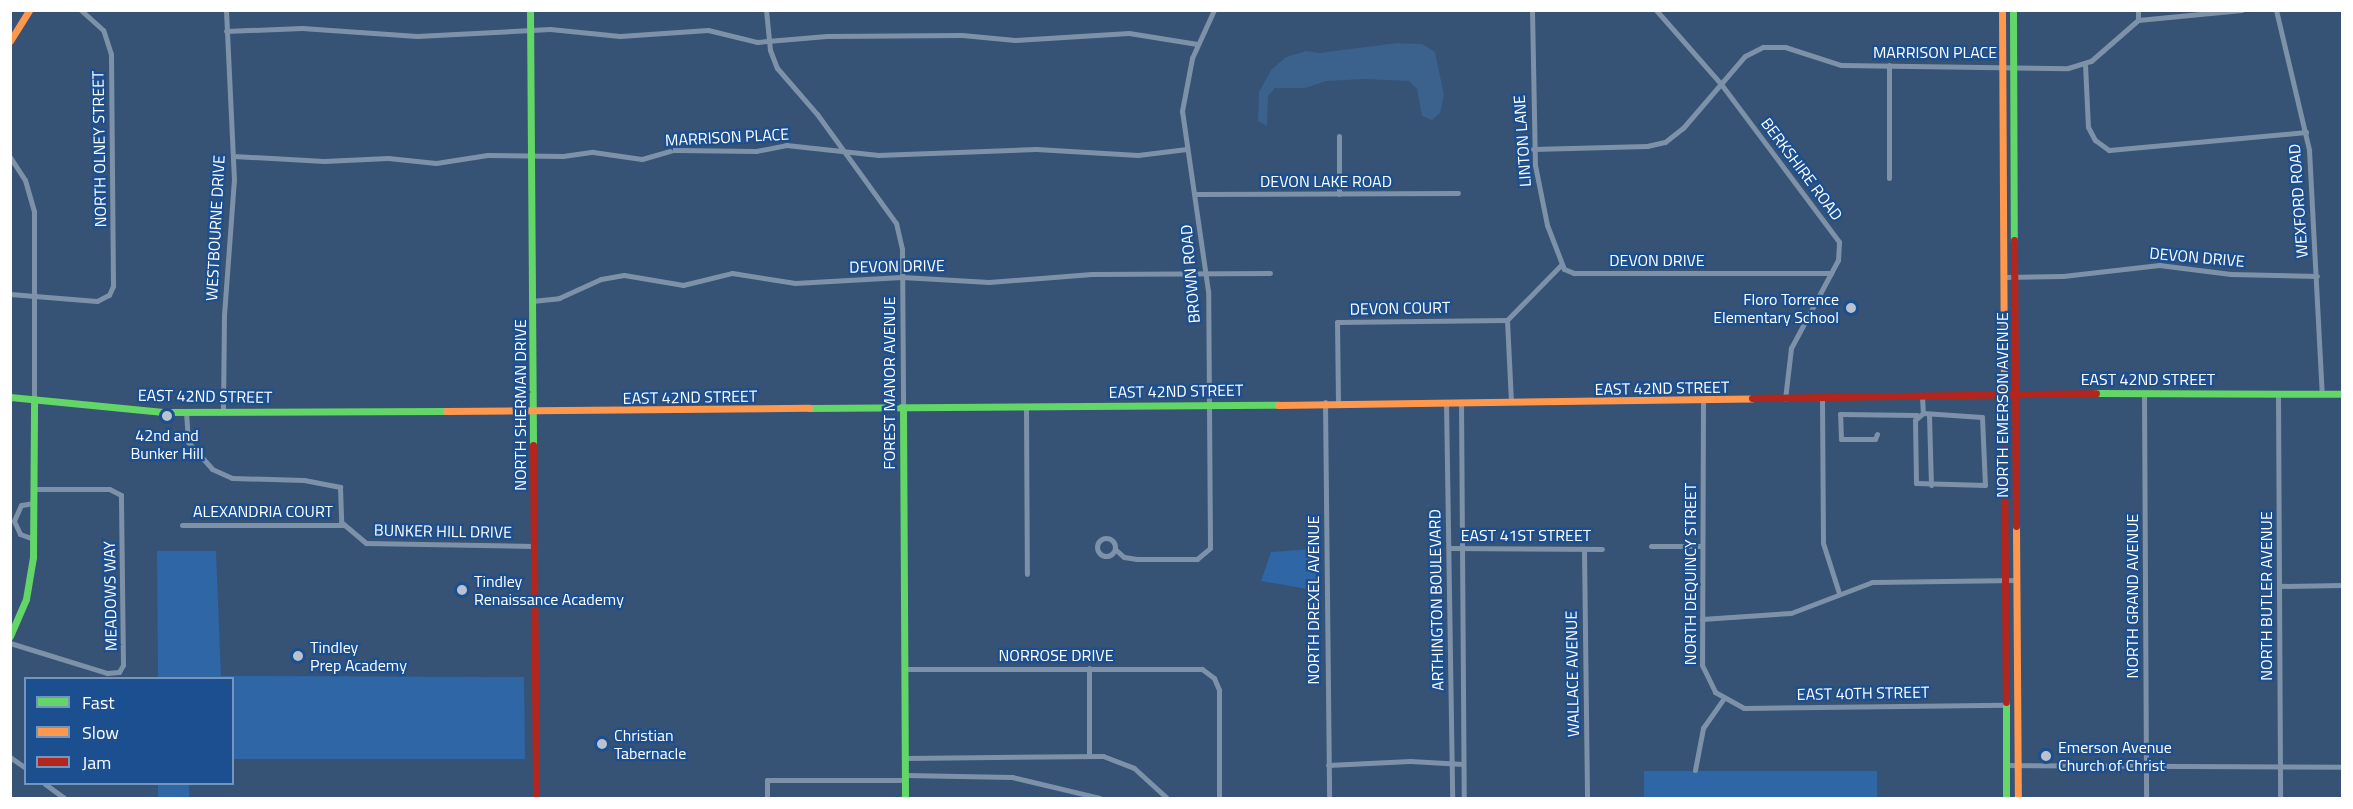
<!DOCTYPE html>
<style>
body{margin:0}
#map{position:relative;width:2353px;height:809px;overflow:hidden;background:#365274;font-family:"Titillium Web",sans-serif}
div>[style]{position:absolute}
[style*='--x']{left:calc(var(--x)*1px);top:calc(var(--y)*1px);width:calc(var(--w)*1px);rotate:calc(var(--a)*1deg)}
.green>*{inset:0;background:#2f66a5;transform-origin:0 0}
.water>*{inset:0;background:#3b618d}
.street>*{height:5px;margin:-2.5px;padding:0 2.5px;transform-origin:2.5px;border-radius:2.5px;background:#7d92a8}
.street>.ring{margin:-2.5px;padding:0;box-sizing:content-box;background:none;border:5px solid #7d92a8;border-radius:50%}
.fast>*{height:7px;margin:-3.5px;padding:0 3.5px;transform-origin:3.5px;border-radius:3.5px;background:#63d668}
.slow>*{height:7px;margin:-3.5px;padding:0 3.5px;transform-origin:3.5px;border-radius:3.5px;background:#ff974d}
.jam>*{height:7px;margin:-3.5px;padding:0 3.5px;transform-origin:3.5px;border-radius:3.5px;background:#b3261e}
.dots>*{width:16px;height:16px;translate:-50% -50%;box-sizing:border-box;border:3px solid #1b4f8f;border-radius:50%}
span{translate:-50% -50%;white-space:nowrap;text-align:center;line-height:1.15;-webkit-text-stroke:4.5px #1b4f8f;paint-order:stroke}
.street-label{font-size:16px;color:#fff}
.poi-label{font-size:16px;color:#fff}
.right{translate:-100% -50%;text-align:right}
.left{translate:0 -50%;text-align:left}
.frame{position:absolute;inset:0;border:12px solid #fff;pointer-events:none}
.legend{position:absolute;left:24px;top:677px;width:210px;height:108px;box-sizing:border-box;background:#1b4f8f;border:2px solid #7695bc;margin:0;padding:8px 10px;list-style:none;font-size:18px;color:#fff}
.legend li{display:flex;align-items:center;gap:12px;height:30px}
.legend b{width:30px;border:2px solid #7695bc}
</style>
<div id="map">
<div class="green">
<i style="clip-path:polygon(1314px 549px,1319px 591px,1261px 581px,1271px 552px)"></i>
<i style="clip-path:polygon(157px 551px,216px 551px,221px 676px,524px 677px,525px 759px,233px 759px,232px 678px,158px 678px)"></i>
<i style="left:1877px;top:771px;width:27px;height:233px;rotate:90deg"></i>
<i style="left:158px;top:784px;width:31px;height:14px"></i>
</div>
<div class="water">
<i style="clip-path:polygon(1397px 43px,1422px 44px,1435px 52px,1444px 95px,1440px 113px,1432px 120px,1422px 116px,1417px 89px,1409px 81px,1365px 79px,1326px 81px,1305px 88px,1275px 88px,1268px 96px,1267px 126px,1258px 121px,1259px 92px,1271px 70px,1286px 57px,1306px 51px,1319px 53px)"></i>
</div>
<div class="street">
<i style="--x:766;--y:10;--w:40;--a:84.3"></i>
<i style="--x:770;--y:50;--w:19;--a:69"></i>
<i style="--x:777;--y:68;--w:61;--a:49"></i>
<i style="--x:817;--y:114;--w:135;--a:54.1"></i>
<i style="--x:896;--y:223;--w:27;--a:77"></i>
<i style="--x:902;--y:249;--w:159;--a:89.6"></i>
<i style="--x:1532;--y:10;--w:155;--a:88.9"></i>
<i style="--x:1535;--y:165;--w:61;--a:78.7"></i>
<i style="--x:1547;--y:225;--w:47;--a:68.9"></i>
<i style="--x:1564;--y:269;--w:11;--a:22"></i>
<i style="--x:1574;--y:273;--w:257;--a:0"></i>
<i style="--x:1656;--y:10;--w:98;--a:48.7"></i>
<i style="--x:1721;--y:84;--w:197;--a:53.2"></i>
<i style="--x:1839;--y:242;--w:18;--a:93"></i>
<i style="--x:1838;--y:260;--w:100;--a:118.1"></i>
<i style="--x:1791;--y:348;--w:51;--a:96.7"></i>
<i style="--x:2138;--y:10;--w:10;--a:90"></i>
<i style="--x:2276;--y:10;--w:144;--a:76.7"></i>
<i style="--x:2309;--y:150;--w:244;--a:87"></i>
<i style="--x:226;--y:31;--w:76;--a:-2.3"></i>
<i style="--x:302;--y:28;--w:115;--a:4"></i>
<i style="--x:417;--y:36;--w:133;--a:-3"></i>
<i style="--x:550;--y:29;--w:70;--a:5.7"></i>
<i style="--x:620;--y:36;--w:88;--a:-3.9"></i>
<i style="--x:708;--y:30;--w:50;--a:13.8"></i>
<i style="--x:757;--y:42;--w:70;--a:-4.9"></i>
<i style="--x:827;--y:36;--w:135;--a:-0.4"></i>
<i style="--x:962;--y:35;--w:53;--a:5.4"></i>
<i style="--x:1015;--y:40;--w:114;--a:-3.5"></i>
<i style="--x:1129;--y:33;--w:69;--a:9.2"></i>
<i style="--x:2085;--y:64;--w:63;--a:87.3"></i>
<i style="--x:2088;--y:127;--w:15;--a:62"></i>
<i style="--x:2095;--y:140;--w:17;--a:36"></i>
<i style="--x:2109;--y:150;--w:198;--a:-5.2"></i>
<i style="--x:1889;--y:65;--w:113;--a:90"></i>
<i style="--x:1339;--y:136;--w:58;--a:90"></i>
<i style="--x:1533;--y:149;--w:114;--a:-1.5"></i>
<i style="--x:1647;--y:146;--w:18;--a:-13"></i>
<i style="--x:1665;--y:142;--w:23;--a:-38"></i>
<i style="--x:1683;--y:128;--w:95;--a:-49.3"></i>
<i style="--x:1745;--y:56;--w:20;--a:-27"></i>
<i style="--x:1763;--y:47;--w:22;--a:0"></i>
<i style="--x:1785;--y:47;--w:59;--a:17.8"></i>
<i style="--x:1841;--y:65;--w:227;--a:0.8"></i>
<i style="--x:2068;--y:68;--w:24;--a:-17"></i>
<i style="--x:2091;--y:61;--w:62;--a:-41.1"></i>
<i style="--x:2138;--y:20;--w:104;--a:-5.5"></i>
<i style="--x:233;--y:156;--w:91;--a:3.1"></i>
<i style="--x:324;--y:161;--w:64;--a:-2.7"></i>
<i style="--x:388;--y:158;--w:48;--a:5.9"></i>
<i style="--x:436;--y:163;--w:52;--a:-8.9"></i>
<i style="--x:487;--y:155;--w:76;--a:0.8"></i>
<i style="--x:563;--y:156;--w:30;--a:-8"></i>
<i style="--x:593;--y:152;--w:49;--a:8.1"></i>
<i style="--x:642;--y:159;--w:33;--a:-16"></i>
<i style="--x:674;--y:150;--w:82;--a:0.7"></i>
<i style="--x:756;--y:151;--w:31;--a:-11"></i>
<i style="--x:786;--y:145;--w:93;--a:6.2"></i>
<i style="--x:878;--y:155;--w:158;--a:-2.2"></i>
<i style="--x:1036;--y:149;--w:102;--a:3.4"></i>
<i style="--x:1138;--y:155;--w:49;--a:-7"></i>
<i style="--x:10;--y:157;--w:27;--a:57"></i>
<i style="--x:25;--y:180;--w:32;--a:74"></i>
<i style="--x:34;--y:211;--w:188;--a:90"></i>
<i style="--x:1195;--y:194;--w:263;--a:-0.2"></i>
<i style="--x:2004;--y:277;--w:59;--a:-1"></i>
<i style="--x:2063;--y:276;--w:97;--a:-6.5"></i>
<i style="--x:2159;--y:265;--w:72;--a:7.2"></i>
<i style="--x:2230;--y:274;--w:87;--a:1.3"></i>
<i style="--x:10;--y:294;--w:87;--a:4.6"></i>
<i style="--x:97;--y:301;--w:13;--a:-27"></i>
<i style="--x:109;--y:295;--w:10;--a:-66"></i>
<i style="--x:113;--y:286;--w:232;--a:-90.5"></i>
<i style="--x:111;--y:54;--w:25;--a:-108"></i>
<i style="--x:103;--y:30;--w:30;--a:-138"></i>
<i style="--x:532;--y:301;--w:27;--a:-6"></i>
<i style="--x:559;--y:298;--w:46;--a:-24.3"></i>
<i style="--x:601;--y:279;--w:23;--a:-10"></i>
<i style="--x:624;--y:275;--w:60;--a:9.6"></i>
<i style="--x:683;--y:285;--w:50;--a:-13.8"></i>
<i style="--x:732;--y:273;--w:64;--a:9"></i>
<i style="--x:795;--y:283;--w:107;--a:-3.2"></i>
<i style="--x:902;--y:277;--w:87;--a:3.3"></i>
<i style="--x:989;--y:282;--w:103;--a:-4.4"></i>
<i style="--x:1092;--y:274;--w:178;--a:-0.3"></i>
<i style="--x:1507;--y:320;--w:82;--a:87.2"></i>
<i style="--x:1507;--y:320;--w:77;--a:-45.5"></i>
<i style="--x:2144;--y:393;--w:405;--a:89.7"></i>
<i style="--x:2278;--y:393;--w:405;--a:89.7"></i>
<i style="--x:1922;--y:396;--w:17;--a:87"></i>
<i style="--x:1822;--y:399;--w:144;--a:89.6"></i>
<i style="--x:1823;--y:543;--w:52;--a:72.3"></i>
<i style="--x:1703;--y:400;--w:265;--a:90.2"></i>
<i style="--x:1702;--y:665;--w:30;--a:64"></i>
<i style="--x:1715;--y:692;--w:33;--a:29"></i>
<i style="--x:1744;--y:708;--w:262;--a:-0.7"></i>
<i style="--x:1325;--y:402;--w:396;--a:89.4"></i>
<i style="--x:1338;--y:402;--w:80;--a:-90.7"></i>
<i style="--x:1337;--y:322;--w:170;--a:-0.7"></i>
<i style="--x:1446;--y:402;--w:396;--a:89.1"></i>
<i style="--x:1461;--y:402;--w:396;--a:89.6"></i>
<i style="--x:1026;--y:406;--w:168;--a:89.7"></i>
<i style="--x:223;--y:410;--w:95;--a:-89.4"></i>
<i style="--x:224;--y:315;--w:135;--a:-85.8"></i>
<i style="--x:234;--y:180;--w:170;--a:-92.7"></i>
<i style="--x:186;--y:412;--w:30;--a:86"></i>
<i style="--x:188;--y:442;--w:36;--a:48"></i>
<i style="--x:212;--y:469;--w:22;--a:24"></i>
<i style="--x:232;--y:478;--w:72;--a:1.6"></i>
<i style="--x:304;--y:480;--w:37;--a:11"></i>
<i style="--x:340;--y:487;--w:35;--a:88"></i>
<i style="--x:341;--y:522;--w:33;--a:40"></i>
<i style="--x:366;--y:543;--w:168;--a:1"></i>
<i style="--x:1923;--y:413;--w:59;--a:3.9"></i>
<i style="--x:1982;--y:417;--w:68;--a:87.5"></i>
<i style="--x:1985;--y:485;--w:69;--a:-178.3"></i>
<i style="--x:1916;--y:483;--w:63;--a:-90.9"></i>
<i style="--x:1915;--y:420;--w:11;--a:-41"></i>
<i style="--x:1929;--y:415;--w:70;--a:88.4"></i>
<i style="--x:1877;--y:434;--w:5;--a:112"></i>
<i style="--x:1875;--y:439;--w:34;--a:180"></i>
<i style="--x:1841;--y:439;--w:25;--a:-92"></i>
<i style="--x:1840;--y:414;--w:77;--a:0.7"></i>
<i style="--x:34;--y:503;--w:13;--a:171"></i>
<i style="--x:21;--y:505;--w:17;--a:114"></i>
<i style="--x:14;--y:521;--w:14;--a:65"></i>
<i style="--x:20;--y:534;--w:15;--a:20"></i>
<i style="--x:182;--y:525;--w:161;--a:0"></i>
<i class="ring" style="left:1097px;top:538px;width:13px;height:13px"></i>
<i style="--x:1651;--y:546;--w:51;--a:0"></i>
<i style="--x:1449;--y:548;--w:153;--a:0.4"></i>
<i style="--x:1115;--y:549;--w:12;--a:42"></i>
<i style="--x:1124;--y:557;--w:13;--a:9"></i>
<i style="--x:1137;--y:559;--w:60;--a:0"></i>
<i style="--x:1197;--y:559;--w:17;--a:-40"></i>
<i style="--x:1210;--y:548;--w:257;--a:-90.4"></i>
<i style="--x:1208;--y:291;--w:182;--a:-98.2"></i>
<i style="--x:1182;--y:111;--w:54;--a:-79.3"></i>
<i style="--x:1192;--y:58;--w:53;--a:-65.4"></i>
<i style="--x:1584;--y:549;--w:249;--a:89.3"></i>
<i style="--x:2279;--y:586;--w:63;--a:-0.9"></i>
<i style="--x:1702;--y:619;--w:89;--a:-3.9"></i>
<i style="--x:1791;--y:613;--w:87;--a:-20.9"></i>
<i style="--x:1872;--y:582;--w:145;--a:-0.8"></i>
<i style="--x:10;--y:643;--w:102;--a:17.2"></i>
<i style="--x:107;--y:673;--w:12;--a:-5"></i>
<i style="--x:119;--y:672;--w:8;--a:-60"></i>
<i style="--x:123;--y:665;--w:170;--a:-90.7"></i>
<i style="--x:121;--y:495;--w:13;--a:-153"></i>
<i style="--x:109;--y:489;--w:74;--a:180"></i>
<i style="--x:1089;--y:668;--w:87;--a:90"></i>
<i style="--x:905;--y:669;--w:297;--a:0"></i>
<i style="--x:1202;--y:669;--w:15;--a:37"></i>
<i style="--x:1214;--y:678;--w:13;--a:67"></i>
<i style="--x:1219;--y:690;--w:108;--a:90"></i>
<i style="--x:10;--y:757;--w:19;--a:35"></i>
<i style="--x:905;--y:758;--w:198;--a:-0.6"></i>
<i style="--x:1103;--y:756;--w:33;--a:21"></i>
<i style="--x:1134;--y:768;--w:45;--a:42.3"></i>
<i style="--x:1328;--y:765;--w:82;--a:-2.8"></i>
<i style="--x:1410;--y:761;--w:53;--a:3.2"></i>
<i style="--x:2006;--y:765;--w:336;--a:0.3"></i>
<i style="--x:1695;--y:770;--w:43;--a:-79.2"></i>
<i style="--x:1703;--y:728;--w:35;--a:-55"></i>
<i style="--x:905;--y:775;--w:107;--a:1.1"></i>
<i style="--x:1012;--y:777;--w:90;--a:13.4"></i>
<i style="--x:45;--y:784;--w:24;--a:36"></i>
<i style="--x:767;--y:798;--w:18;--a:-90"></i>
<i style="--x:767;--y:780;--w:138;--a:0"></i>
</div>
<div class="fast">
<i style="--x:530;--y:10;--w:435;--a:89.6"></i>
<i style="--x:2013;--y:10;--w:230;--a:89.8"></i>
<i style="--x:2096;--y:393;--w:246;--a:0.2"></i>
<i style="--x:10;--y:397;--w:154;--a:5.6"></i>
<i style="--x:163;--y:412;--w:283;--a:-0.2"></i>
<i style="--x:809;--y:408;--w:469;--a:-0.4"></i>
<i style="--x:903;--y:408;--w:390;--a:89.7"></i>
<i style="--x:10;--y:636;--w:40;--a:-66.6"></i>
<i style="--x:26;--y:599;--w:43;--a:-80.5"></i>
<i style="--x:33;--y:557;--w:158;--a:-89.6"></i>
<i style="--x:2006;--y:702;--w:96;--a:90"></i>
</div>
<div class="slow">
<i style="--x:2002;--y:10;--w:420;--a:89.7"></i>
<i style="--x:10;--y:41;--w:36;--a:-58"></i>
<i style="--x:1278;--y:405;--w:474;--a:-0.8"></i>
<i style="--x:446;--y:411;--w:363;--a:-0.5"></i>
<i style="--x:2016;--y:526;--w:272;--a:89.6"></i>
</div>
<div class="jam">
<i style="--x:2014;--y:240;--w:286;--a:89.6"></i>
<i style="--x:1752;--y:398;--w:344;--a:-0.8"></i>
<i style="--x:2004;--y:430;--w:272;--a:89.6"></i>
<i style="--x:533;--y:445;--w:353;--a:89.5"></i>
</div>
<div class="dots">
<i style="left:1851px;top:308px;background:#b9c2ce"></i>
<i style="left:167px;top:416px;background:#b9c2ce"></i>
<i style="left:462px;top:590px;background:#b9c2ce"></i>
<i style="left:298px;top:656px;background:#b9c2ce"></i>
<i style="left:602px;top:744px;background:#b9c2ce"></i>
<i style="left:2046px;top:756px;background:#b9c2ce"></i>
</div>
<div class="street-label">
<span style="left:1935px;top:52px">MARRISON PLACE</span>
<span style="left:727px;top:137px;rotate:-3deg">MARRISON PLACE</span>
<span style="left:1522px;top:141px;rotate:-94deg">LINTON LANE</span>
<span style="left:99px;top:149px;rotate:-91deg">NORTH OLNEY STREET</span>
<span style="left:1802px;top:169px;rotate:53deg">BERKSHIRE ROAD</span>
<span style="left:1326px;top:181px">DEVON LAKE ROAD</span>
<span style="left:2298px;top:201px;rotate:-94deg">WEXFORD ROAD</span>
<span style="left:215px;top:228px;rotate:-87deg">WESTBOURNE DRIVE</span>
<span style="left:2197px;top:257px;rotate:5deg">DEVON DRIVE</span>
<span style="left:1657px;top:260px">DEVON DRIVE</span>
<span style="left:897px;top:266px;rotate:-1deg">DEVON DRIVE</span>
<span style="left:1190px;top:274px;rotate:-95deg">BROWN ROAD</span>
<span style="left:1400px;top:308px;rotate:-1deg">DEVON COURT</span>
<span style="left:2148px;top:379px">EAST 42ND STREET</span>
<span style="left:889px;top:383px;rotate:-90deg">FOREST MANOR AVENUE</span>
<span style="left:1662px;top:388px;rotate:-1deg">EAST 42ND STREET</span>
<span style="left:1176px;top:391px;rotate:-1deg">EAST 42ND STREET</span>
<span style="left:205px;top:396px;rotate:1deg">EAST 42ND STREET</span>
<span style="left:690px;top:397px;rotate:-1deg">EAST 42ND STREET</span>
<span style="left:520px;top:405px;rotate:-90deg">NORTH SHERMAN DRIVE</span>
<span style="left:2002px;top:405px;rotate:-90deg">NORTH EMERSON AVENUE</span>
<span style="left:263px;top:511px">ALEXANDRIA COURT</span>
<span style="left:443px;top:531px;rotate:1deg">BUNKER HILL DRIVE</span>
<span style="left:1526px;top:535px">EAST 41ST STREET</span>
<span style="left:1690px;top:574px;rotate:-90deg">NORTH DEQUINCY STREET</span>
<span style="left:110px;top:596px;rotate:-91deg">MEADOWS WAY</span>
<span style="left:2132px;top:596px;rotate:-90deg">NORTH GRAND AVENUE</span>
<span style="left:2266px;top:596px;rotate:-90deg">NORTH BUTLER AVENUE</span>
<span style="left:1313px;top:600px;rotate:-90deg">NORTH DREXEL AVENUE</span>
<span style="left:1436px;top:600px;rotate:-91deg">ARTHINGTON BOULEVARD</span>
<span style="left:1056px;top:655px">NORROSE DRIVE</span>
<span style="left:1572px;top:674px;rotate:-91deg">WALLACE AVENUE</span>
<span style="left:1863px;top:693px;rotate:-1deg">EAST 40TH STREET</span>
</div>
<div class="poi-label">
<span class="right" style="left:1839px;top:308px">Floro Torrence<br>Elementary School</span>
<span style="left:167px;top:444px">42nd and<br>Bunker Hill</span>
<span class="left" style="left:474px;top:590px">Tindley<br>Renaissance Academy</span>
<span class="left" style="left:310px;top:656px">Tindley<br>Prep Academy</span>
<span class="left" style="left:614px;top:744px">Christian<br>Tabernacle</span>
<span class="left" style="left:2058px;top:756px">Emerson Avenue<br>Church of Christ</span>
</div>
<div class="frame"></div>
<ul class="legend">
<li><b style="height:8px;background:#63d668"></b>Fast</li>
<li><b style="height:8px;background:#ff974d"></b>Slow</li>
<li><b style="height:8px;background:#b3261e"></b>Jam</li>
</ul>
</div>
